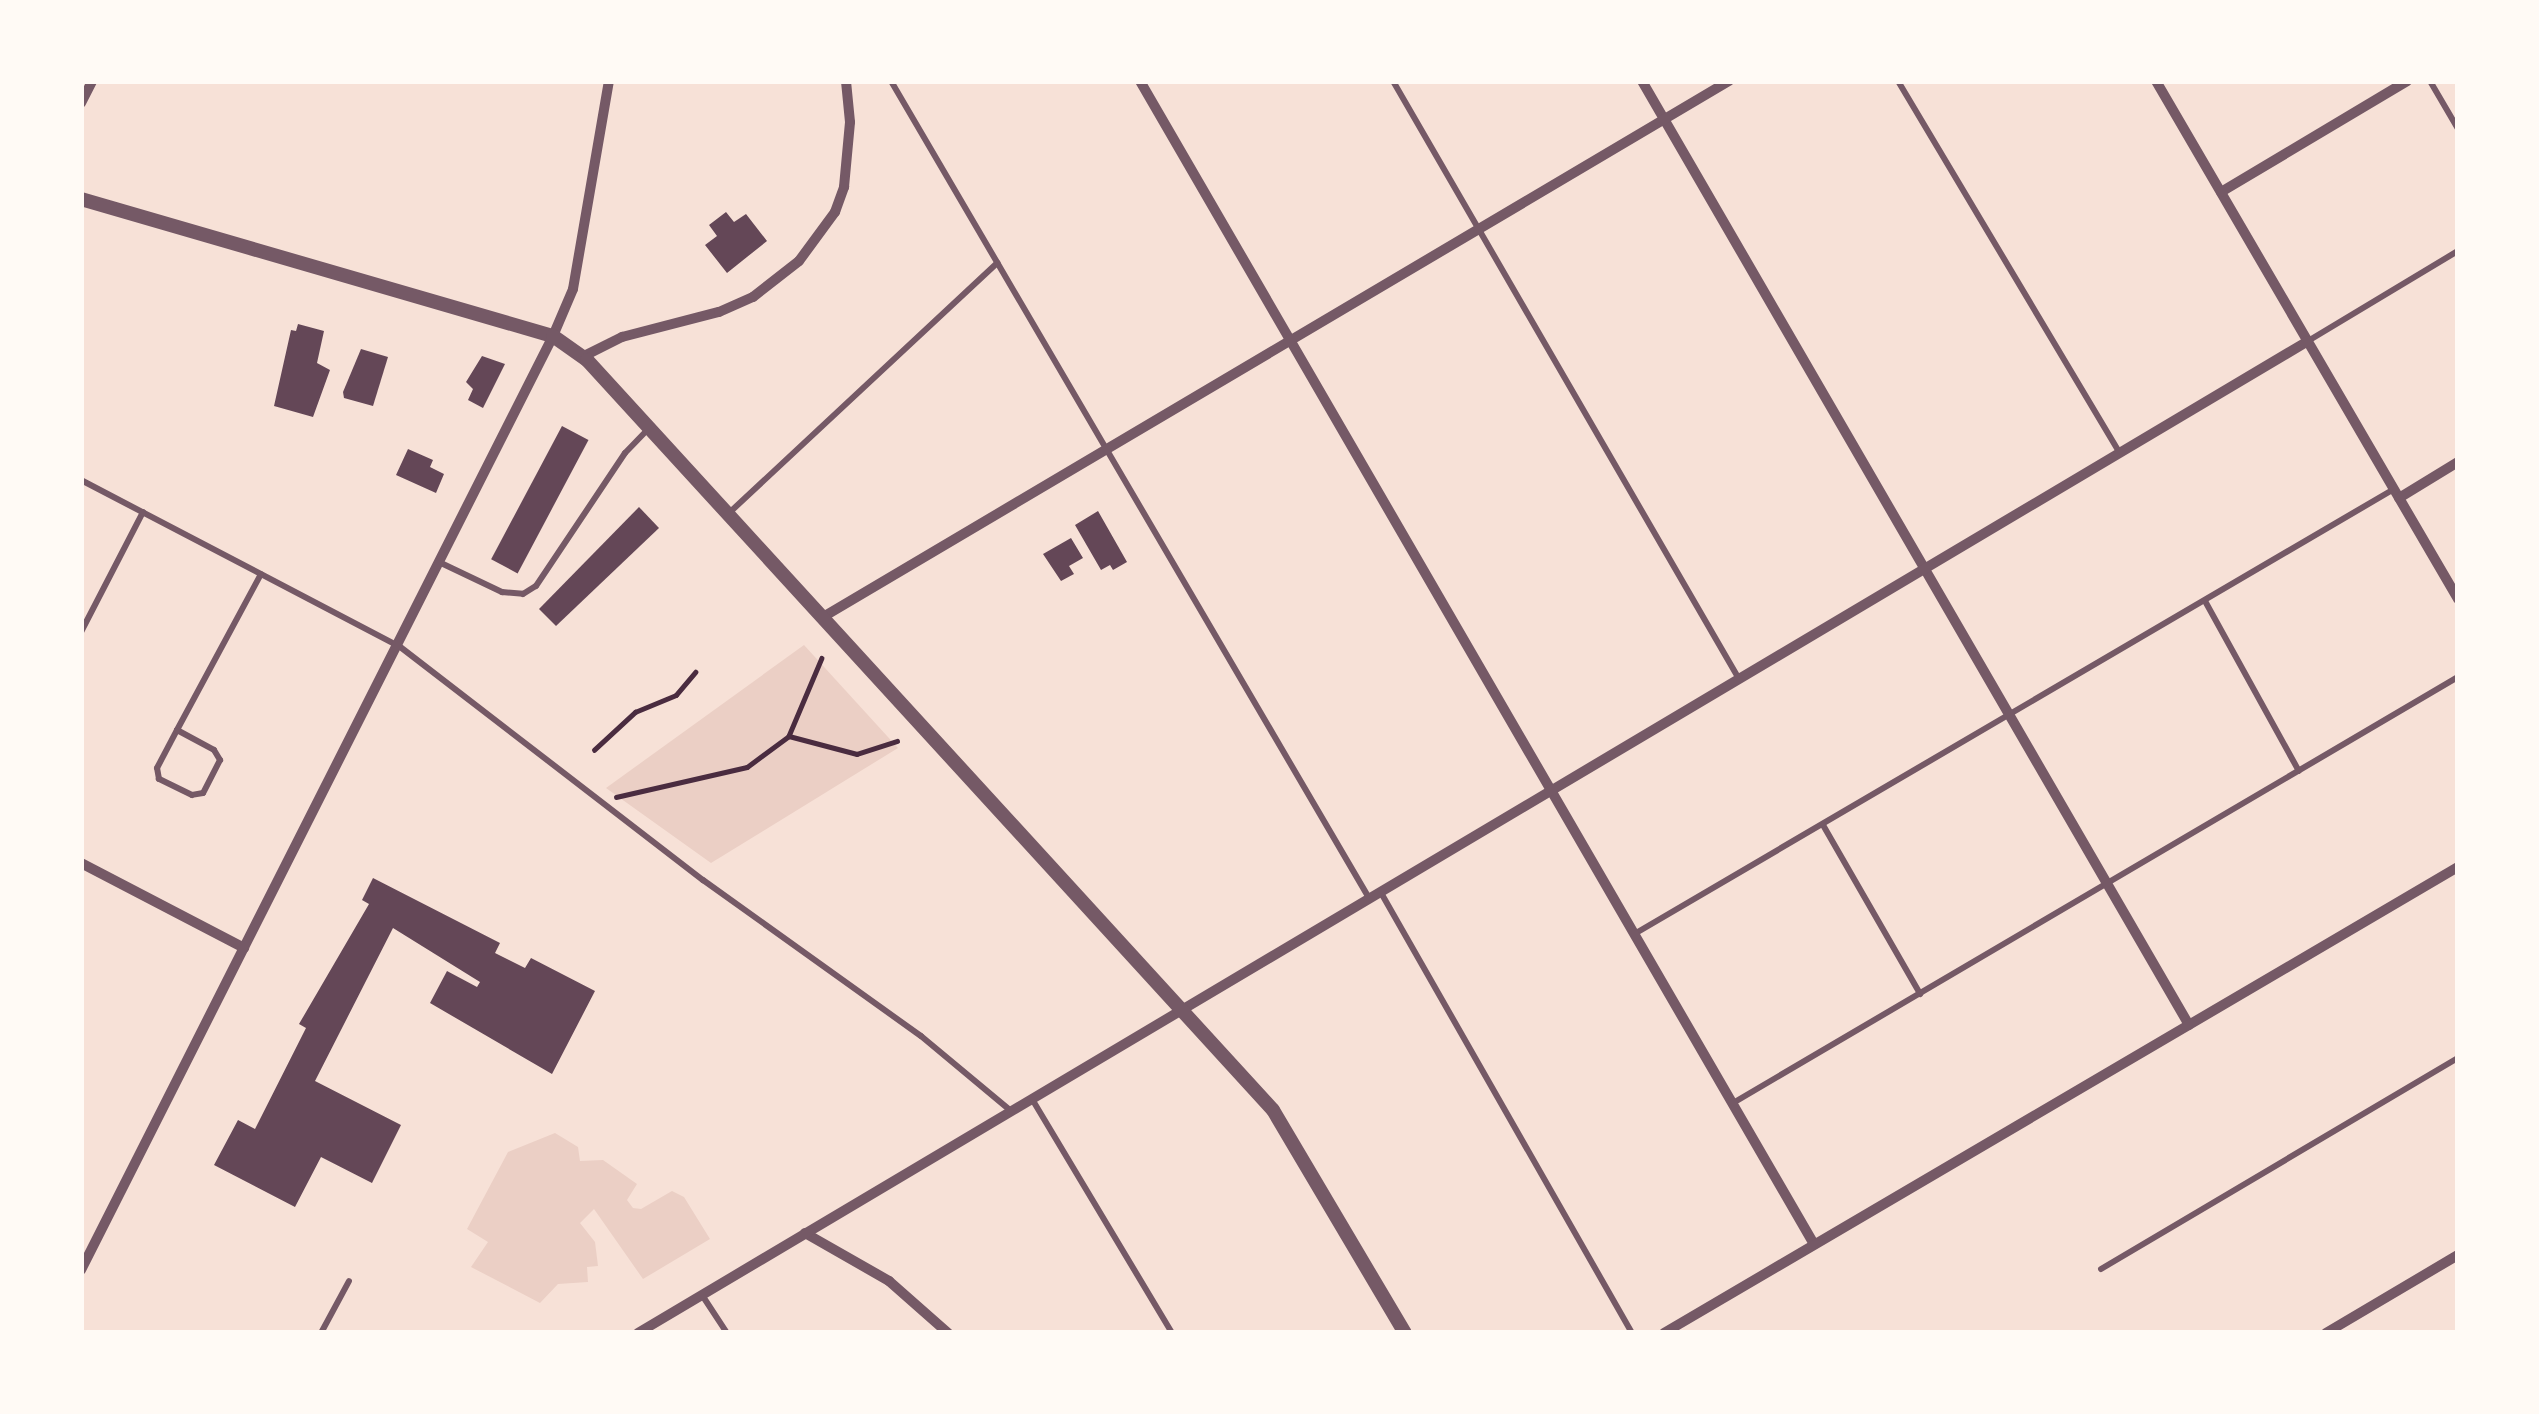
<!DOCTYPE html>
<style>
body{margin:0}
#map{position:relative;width:2539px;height:1414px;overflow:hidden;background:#f7e1d7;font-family:Karla,sans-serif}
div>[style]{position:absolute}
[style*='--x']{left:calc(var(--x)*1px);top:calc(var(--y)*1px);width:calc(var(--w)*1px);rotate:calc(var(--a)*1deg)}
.green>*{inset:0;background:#ebcfc5}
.building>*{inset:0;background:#644757;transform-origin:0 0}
.path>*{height:4.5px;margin:-2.25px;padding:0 2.25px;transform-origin:2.25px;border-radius:2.25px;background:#4a2c40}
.service>*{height:6px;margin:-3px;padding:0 3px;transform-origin:3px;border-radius:3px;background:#755966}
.minor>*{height:10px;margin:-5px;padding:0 5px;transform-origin:5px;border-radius:5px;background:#755966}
.tertiary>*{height:14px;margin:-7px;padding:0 7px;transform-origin:7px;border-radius:7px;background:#755966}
span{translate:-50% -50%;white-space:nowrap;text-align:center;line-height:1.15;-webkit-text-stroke:10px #fffaf5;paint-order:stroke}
.frame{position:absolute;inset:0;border:84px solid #fffaf5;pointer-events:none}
</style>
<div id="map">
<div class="green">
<i style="clip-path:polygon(804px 645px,898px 748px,711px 863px,606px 788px)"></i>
<i style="clip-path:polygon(555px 1133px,578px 1147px,580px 1161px,603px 1160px,637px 1184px,627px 1200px,633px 1208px,641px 1209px,672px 1191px,684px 1197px,710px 1239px,643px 1279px,594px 1209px,580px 1223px,595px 1242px,598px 1266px,587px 1267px,588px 1282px,558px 1284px,540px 1303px,471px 1267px,488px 1242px,467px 1229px,508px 1152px)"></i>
</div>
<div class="building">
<i style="clip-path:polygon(726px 212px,734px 222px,746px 214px,767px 241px,727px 273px,705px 245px,717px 236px,709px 225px)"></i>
<i style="clip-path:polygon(298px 324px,324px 331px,317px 363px,330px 370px,313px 417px,274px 406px,291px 330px,296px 331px)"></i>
<i style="clip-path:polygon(361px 349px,388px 357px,373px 406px,344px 398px,343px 392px)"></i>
<i style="clip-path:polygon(482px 356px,505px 364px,483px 408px,468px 400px,473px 389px,466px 382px)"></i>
<i style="left:562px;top:426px;width:30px;height:151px;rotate:28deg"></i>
<i style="clip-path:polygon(408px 449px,433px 460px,430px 467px,444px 474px,436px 493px,396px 475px)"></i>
<i style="clip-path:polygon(639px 507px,659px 528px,556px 626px,539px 609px)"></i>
<i style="clip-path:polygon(1098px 511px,1127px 562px,1113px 570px,1110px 565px,1101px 570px,1075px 525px)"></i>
<i style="clip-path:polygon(1071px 538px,1083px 558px,1069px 566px,1074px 574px,1061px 581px,1043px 554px)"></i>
<i style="clip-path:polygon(373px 878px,500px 943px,495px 953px,525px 968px,531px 958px,595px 991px,552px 1074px,430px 1003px,447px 971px,477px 987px,480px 982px,393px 928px,315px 1081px,401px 1125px,372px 1183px,321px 1157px,295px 1207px,214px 1165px,238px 1120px,255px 1129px,306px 1028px,299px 1024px,369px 904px,362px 900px)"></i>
</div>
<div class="path">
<i style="--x:822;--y:658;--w:85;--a:112.9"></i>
<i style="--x:789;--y:736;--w:70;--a:14.8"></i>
<i style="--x:857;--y:754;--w:42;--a:-18"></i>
<i style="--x:594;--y:750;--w:56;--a:-42.8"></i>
<i style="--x:635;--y:712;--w:44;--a:-22.5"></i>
<i style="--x:676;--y:695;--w:30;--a:-50"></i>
<i style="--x:616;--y:797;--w:134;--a:-12.9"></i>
<i style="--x:747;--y:767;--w:52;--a:-36.4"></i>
</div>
<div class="service">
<i style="--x:891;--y:81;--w:947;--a:59.67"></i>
<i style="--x:1393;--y:81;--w:691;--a:59.95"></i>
<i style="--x:1898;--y:81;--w:433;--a:59.2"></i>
<i style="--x:2430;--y:81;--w:56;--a:59.7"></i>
<i style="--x:2308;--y:341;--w:175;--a:-31"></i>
<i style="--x:81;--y:480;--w:359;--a:27.6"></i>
<i style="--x:399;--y:646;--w:384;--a:37.6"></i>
<i style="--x:703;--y:880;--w:268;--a:35.6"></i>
<i style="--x:921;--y:1036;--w:117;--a:39.8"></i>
<i style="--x:729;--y:513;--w:367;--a:-43"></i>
<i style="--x:441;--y:563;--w:68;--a:25.4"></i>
<i style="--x:502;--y:592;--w:21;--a:5"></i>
<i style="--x:523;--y:594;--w:15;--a:-32"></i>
<i style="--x:536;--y:586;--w:160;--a:-56.2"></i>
<i style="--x:625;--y:453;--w:32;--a:-46"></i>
<i style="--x:2205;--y:601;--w:194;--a:61.1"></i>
<i style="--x:81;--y:632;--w:135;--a:-62.7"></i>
<i style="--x:177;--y:730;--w:42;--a:28.4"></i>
<i style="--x:214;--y:750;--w:12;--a:59"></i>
<i style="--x:220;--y:760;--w:37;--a:117"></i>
<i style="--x:203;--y:793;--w:11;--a:170"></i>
<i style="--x:192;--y:795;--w:37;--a:-154"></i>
<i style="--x:159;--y:779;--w:11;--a:-100"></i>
<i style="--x:157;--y:768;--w:43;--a:-62.2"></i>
<i style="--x:177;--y:730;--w:177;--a:-61.7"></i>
<i style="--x:1823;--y:825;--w:195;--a:60.1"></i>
<i style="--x:1380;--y:891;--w:509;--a:60.31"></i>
<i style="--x:1636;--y:933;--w:878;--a:-30.36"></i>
<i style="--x:1032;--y:1099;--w:273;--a:59.1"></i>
<i style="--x:1733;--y:1103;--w:841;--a:-30.44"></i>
<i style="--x:2101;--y:1269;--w:415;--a:-30.6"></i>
<i style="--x:702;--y:1295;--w:45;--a:56.7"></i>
<i style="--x:321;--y:1333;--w:59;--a:-61.7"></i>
</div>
<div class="minor">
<i style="--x:1140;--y:81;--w:1344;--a:59.91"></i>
<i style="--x:1642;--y:81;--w:1091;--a:59.91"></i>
<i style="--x:2156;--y:81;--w:600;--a:59.76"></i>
<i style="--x:81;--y:103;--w:25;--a:-63"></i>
<i style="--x:2221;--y:192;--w:217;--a:-30.8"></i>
<i style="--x:582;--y:357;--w:45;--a:-26.6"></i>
<i style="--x:622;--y:337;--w:100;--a:-14.5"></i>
<i style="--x:719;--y:312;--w:37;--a:-24"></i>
<i style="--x:753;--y:297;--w:58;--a:-38"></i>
<i style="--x:799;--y:261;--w:61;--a:-53.7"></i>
<i style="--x:835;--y:212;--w:27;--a:-70"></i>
<i style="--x:844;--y:187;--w:65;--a:-84.7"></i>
<i style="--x:850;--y:122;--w:41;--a:-95.6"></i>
<i style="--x:2399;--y:498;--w:69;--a:-31.4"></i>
<i style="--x:823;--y:617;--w:1053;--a:-30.61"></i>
<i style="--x:81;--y:863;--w:184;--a:27.5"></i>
<i style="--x:805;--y:1233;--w:97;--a:29.7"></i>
<i style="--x:889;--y:1281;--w:79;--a:41.4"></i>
<i style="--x:81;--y:1270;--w:1046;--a:-63.19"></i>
<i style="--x:553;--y:336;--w:51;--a:-66.9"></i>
<i style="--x:573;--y:289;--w:211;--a:-80.2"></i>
<i style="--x:638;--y:1333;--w:1942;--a:-30.71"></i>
<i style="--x:1664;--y:1333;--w:921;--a:-30.41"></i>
<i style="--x:2326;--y:1333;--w:153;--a:-30.6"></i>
</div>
<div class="tertiary">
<i style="--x:81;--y:199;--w:491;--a:16.2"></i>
<i style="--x:553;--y:336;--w:42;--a:35.2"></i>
<i style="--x:587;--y:360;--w:1016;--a:47.55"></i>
<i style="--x:1273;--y:1110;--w:259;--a:59.4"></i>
</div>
<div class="frame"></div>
</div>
